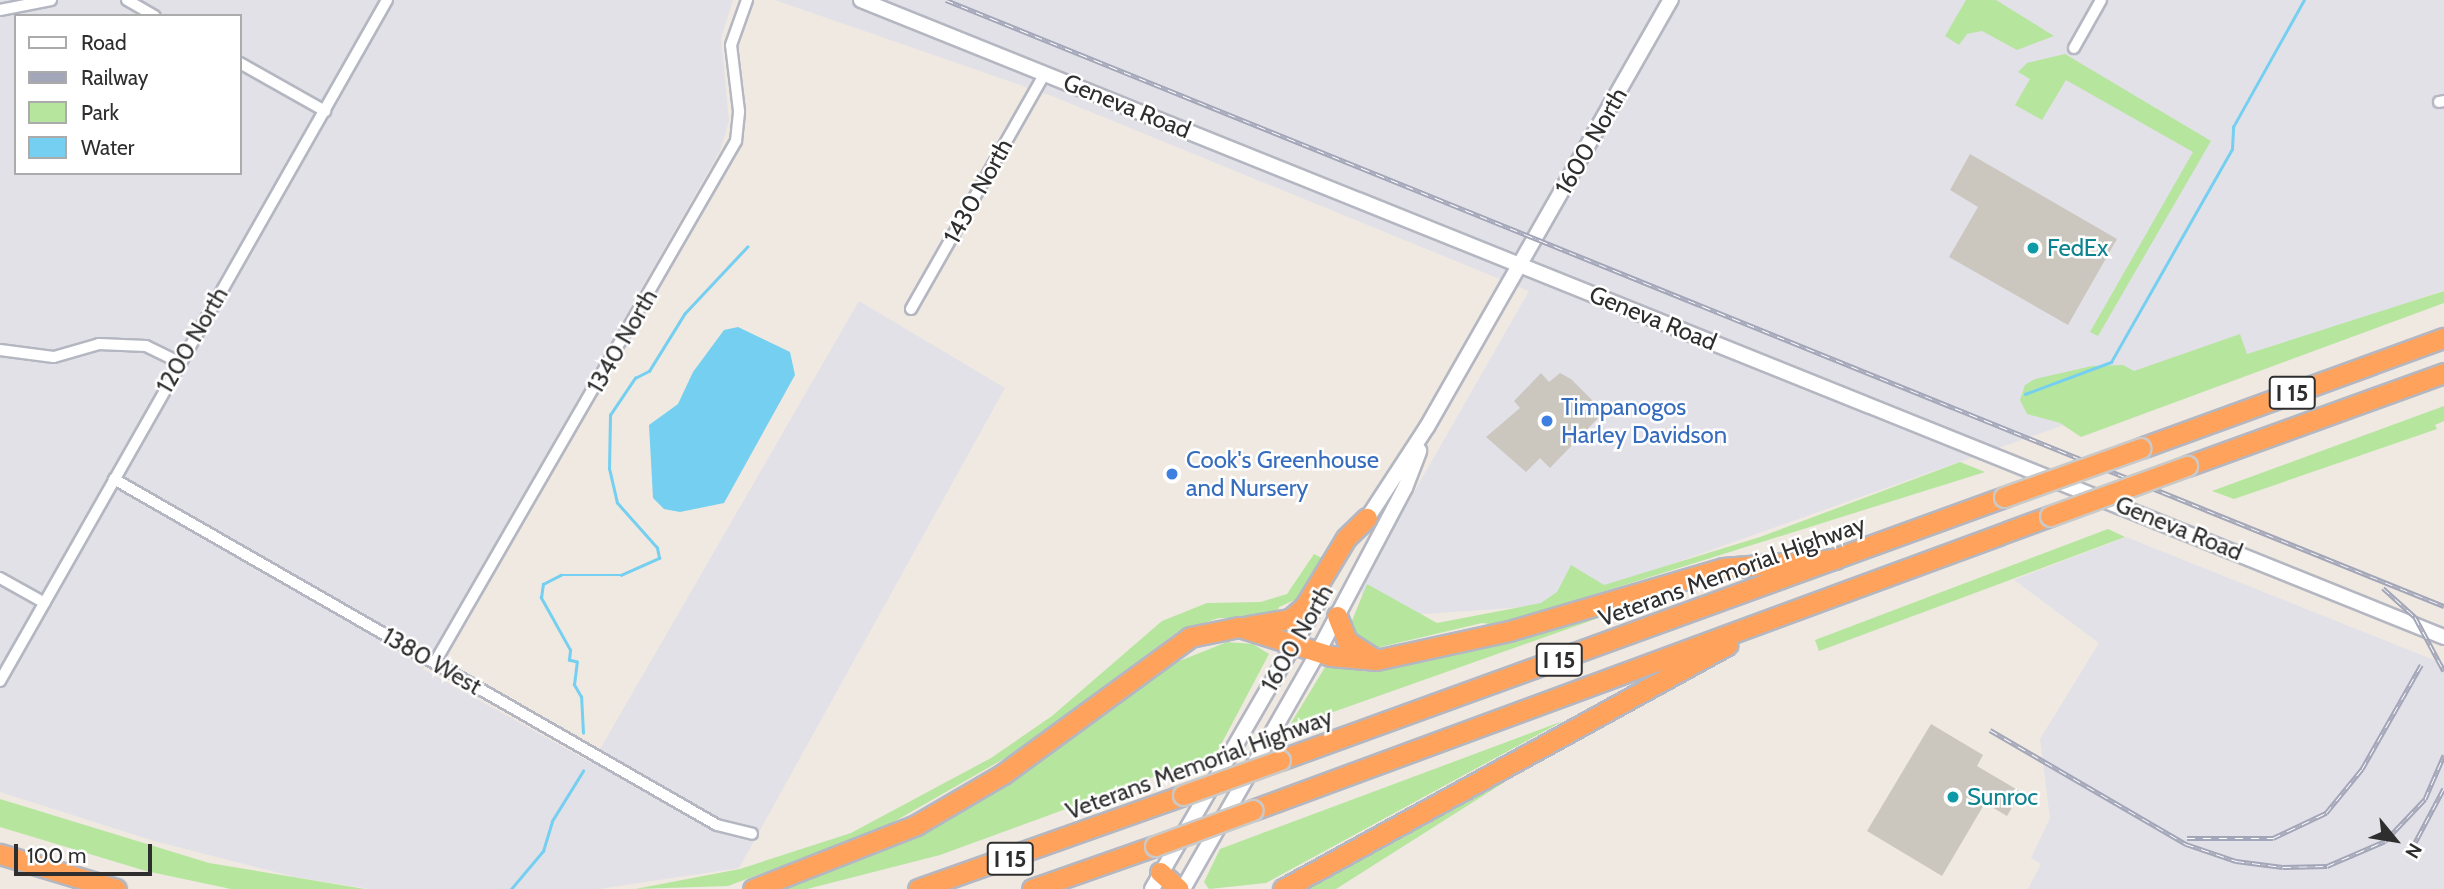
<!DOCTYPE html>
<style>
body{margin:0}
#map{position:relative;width:2444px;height:889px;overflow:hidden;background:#efe9e1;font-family:Cabin,sans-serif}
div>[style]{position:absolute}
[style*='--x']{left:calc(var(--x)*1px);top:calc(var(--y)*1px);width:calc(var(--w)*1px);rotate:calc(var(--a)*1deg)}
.industrial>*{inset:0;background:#e3e1e8}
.green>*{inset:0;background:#b6e59e}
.water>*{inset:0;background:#75cff0}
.stream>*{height:2.5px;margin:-1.25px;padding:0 1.25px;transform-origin:1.25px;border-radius:1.25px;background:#75cff0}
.building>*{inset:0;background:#cbc7bf}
.roads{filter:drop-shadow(2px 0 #b4b7c1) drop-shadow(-2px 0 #b4b7c1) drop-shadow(0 2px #b4b7c1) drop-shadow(0 -2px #b4b7c1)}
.street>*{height:10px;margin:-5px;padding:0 5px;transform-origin:5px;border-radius:5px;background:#fff}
.secondary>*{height:14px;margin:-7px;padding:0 7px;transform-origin:7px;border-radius:7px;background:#fff}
.highway>*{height:19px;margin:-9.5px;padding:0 9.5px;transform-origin:9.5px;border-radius:9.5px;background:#ffa35c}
.rail>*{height:5px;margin-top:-2.5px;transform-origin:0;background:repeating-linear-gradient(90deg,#fff 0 8px,#a3a6b8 0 16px);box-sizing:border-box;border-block:2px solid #a3a6b8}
.bridges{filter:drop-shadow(2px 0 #c9c9c9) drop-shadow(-2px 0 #c9c9c9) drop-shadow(0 2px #c9c9c9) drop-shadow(0 -2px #c9c9c9)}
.highway-bridge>*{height:19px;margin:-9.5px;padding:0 9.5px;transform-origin:9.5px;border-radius:9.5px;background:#ffa35c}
.dots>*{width:19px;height:19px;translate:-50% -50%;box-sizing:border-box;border:4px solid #fff;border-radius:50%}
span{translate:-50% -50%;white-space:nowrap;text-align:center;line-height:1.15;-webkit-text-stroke:5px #fff;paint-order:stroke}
.shield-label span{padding:2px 5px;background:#fff;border:2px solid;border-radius:5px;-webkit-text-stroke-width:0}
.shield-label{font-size:23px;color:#2e2e2e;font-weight:700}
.street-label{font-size:24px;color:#2e2e2e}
.culture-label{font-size:24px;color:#0d838f}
.left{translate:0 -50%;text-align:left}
.shop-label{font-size:24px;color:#366cbe}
.legend{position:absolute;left:14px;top:14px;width:228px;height:161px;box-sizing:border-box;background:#fff;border:2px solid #ababab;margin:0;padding:9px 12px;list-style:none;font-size:21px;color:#2e2e2e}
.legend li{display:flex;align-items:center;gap:14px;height:35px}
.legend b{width:35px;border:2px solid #ababab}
.north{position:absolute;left:2360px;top:805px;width:70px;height:70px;-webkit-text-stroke:5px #fff;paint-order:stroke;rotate:120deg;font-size:19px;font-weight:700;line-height:28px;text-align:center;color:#2e2e2e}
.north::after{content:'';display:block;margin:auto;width:24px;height:32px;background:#2e2e2e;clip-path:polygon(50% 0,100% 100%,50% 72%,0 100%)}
.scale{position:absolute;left:14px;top:844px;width:138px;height:32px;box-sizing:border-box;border:4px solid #2e2e2e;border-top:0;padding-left:9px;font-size:21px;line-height:24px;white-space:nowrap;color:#2e2e2e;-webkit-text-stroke:5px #fff;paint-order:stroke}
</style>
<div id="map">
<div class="industrial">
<i style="clip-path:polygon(evenodd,0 0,733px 0,721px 38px,729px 121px,720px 151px,423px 669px,592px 763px,859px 301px,1005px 388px,739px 868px,599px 889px,371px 889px,295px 877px,154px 841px,0 792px,0 0,16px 16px,240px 16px,240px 173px,16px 173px,16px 16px)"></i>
<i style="clip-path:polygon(775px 0,2444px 0,2444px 290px,1556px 605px,1364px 618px,1361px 585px,1529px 291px,1052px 96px)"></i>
<i style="clip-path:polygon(2126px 537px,2444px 664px,2444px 889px,2028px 889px,2041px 864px,2031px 858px,2050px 818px,2040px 739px,2099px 643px,2014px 580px)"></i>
</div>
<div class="green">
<i style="clip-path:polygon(1966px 0,1996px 0,2054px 36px,2017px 50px,1982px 31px,1967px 34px,1959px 45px,1945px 36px)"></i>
<i style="clip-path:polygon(2065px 54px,2211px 141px,2098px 336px,2090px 332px,2193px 152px,2066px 80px,2042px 120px,2015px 105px,2030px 79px,2018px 72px,2027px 63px)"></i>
<i style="clip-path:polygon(2444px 291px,2444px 303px,2081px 437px,2060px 423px,2027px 414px,2020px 400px,2025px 385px,2035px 379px,2092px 366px,2123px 365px,2134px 371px,2240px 334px,2247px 354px)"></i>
<i style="clip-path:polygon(2444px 406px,2444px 421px,2435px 425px,2437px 429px,2234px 499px,2212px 491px)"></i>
<i style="clip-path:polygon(1960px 462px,1985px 472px,1497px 625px,1482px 623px,1372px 649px,1361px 646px,1349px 628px,1367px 584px,1437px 623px,1541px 603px,1557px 592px,1571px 565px,1604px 585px,1760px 537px)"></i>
<i style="clip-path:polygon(2108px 529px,2125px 537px,1819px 651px,1815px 640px)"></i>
<i style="clip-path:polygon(1314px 554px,1324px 559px,1301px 597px,1279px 607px,1274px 619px,1219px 618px,1177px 632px,1014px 753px,883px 828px,728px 886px,635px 889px,740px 869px,851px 833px,991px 758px,1052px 716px,1162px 621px,1207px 603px,1261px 602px,1287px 594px)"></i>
<i style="clip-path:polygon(1605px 611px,1607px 615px,1288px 728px,1327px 664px,1368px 672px,1392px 669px)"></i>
<i style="clip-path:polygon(1227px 642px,1253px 644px,1269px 654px,1216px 754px,940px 855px,807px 889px,784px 889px,888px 849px,1007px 786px,1167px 666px)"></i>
<i style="clip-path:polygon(1563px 721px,1266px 883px,1209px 889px,1204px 882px,1220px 849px)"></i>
<i style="clip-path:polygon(1533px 764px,1336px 889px,1309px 889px,1491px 788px)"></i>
<i style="clip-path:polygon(0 799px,209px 863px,365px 889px,231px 889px,146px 871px,0 827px)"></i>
</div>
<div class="water">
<i style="clip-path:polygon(738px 327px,790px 352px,795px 375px,724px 503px,680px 512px,664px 509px,653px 498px,649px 425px,678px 404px,693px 372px,724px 330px)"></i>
</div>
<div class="stream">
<i style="--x:2025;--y:394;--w:92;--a:-20.4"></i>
<i style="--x:2111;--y:362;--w:245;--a:-60.4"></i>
<i style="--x:2232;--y:149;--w:22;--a:-87"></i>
<i style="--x:2233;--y:127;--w:145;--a:-60.8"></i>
<i style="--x:583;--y:733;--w:36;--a:-93"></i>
<i style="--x:581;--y:697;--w:14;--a:-120"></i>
<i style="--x:574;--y:685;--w:23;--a:-83"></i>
<i style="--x:577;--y:662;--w:8;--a:-166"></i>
<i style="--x:569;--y:660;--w:10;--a:-84"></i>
<i style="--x:570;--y:650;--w:60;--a:-119.1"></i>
<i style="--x:541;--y:598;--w:14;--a:-82"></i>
<i style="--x:543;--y:584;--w:20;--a:-27"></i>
<i style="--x:561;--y:575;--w:60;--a:0"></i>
<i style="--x:621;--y:575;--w:42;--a:-24.1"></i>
<i style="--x:659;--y:558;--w:10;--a:-101"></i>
<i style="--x:657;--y:548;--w:60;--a:-131.6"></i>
<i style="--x:617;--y:503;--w:35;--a:-103"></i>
<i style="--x:609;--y:469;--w:54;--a:-88.9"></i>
<i style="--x:610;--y:415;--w:45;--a:-56"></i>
<i style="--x:635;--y:378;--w:16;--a:-27"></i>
<i style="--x:649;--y:371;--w:68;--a:-58.2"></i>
<i style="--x:685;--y:313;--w:91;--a:-46.8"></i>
<i style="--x:511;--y:889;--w:50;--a:-49.9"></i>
<i style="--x:543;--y:851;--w:31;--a:-73"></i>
<i style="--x:552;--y:821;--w:59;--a:-58.2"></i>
</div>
<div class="building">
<i style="clip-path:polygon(1970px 154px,2117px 239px,2068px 325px,1949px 257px,1978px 207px,1950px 190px)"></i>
<i style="clip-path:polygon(1541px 373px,1549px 382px,1560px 373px,1571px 379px,1604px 412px,1550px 468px,1540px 458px,1526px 472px,1486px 437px,1520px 408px,1514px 401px)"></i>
<i style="clip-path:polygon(1931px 724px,1983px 755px,1977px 766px,2021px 792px,2007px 816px,1985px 803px,1942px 876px,1867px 831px)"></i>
</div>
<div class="roads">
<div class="street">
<i style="--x:127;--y:0;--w:32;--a:30"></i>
<i style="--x:0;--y:10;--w:52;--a:-11.1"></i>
<i style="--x:2074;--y:48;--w:55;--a:-60.6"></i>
<i style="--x:240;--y:63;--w:98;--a:29.5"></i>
<i style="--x:2439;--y:102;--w:5;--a:-11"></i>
<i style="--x:911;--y:309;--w:271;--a:-60.4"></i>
<i style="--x:0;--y:350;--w:54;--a:7.4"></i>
<i style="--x:54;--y:357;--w:47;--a:-16.1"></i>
<i style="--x:99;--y:344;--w:47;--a:2.4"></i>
<i style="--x:146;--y:346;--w:37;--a:26"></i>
<i style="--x:114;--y:479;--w:695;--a:29.85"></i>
<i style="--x:717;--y:825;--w:36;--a:14"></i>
<i style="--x:0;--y:578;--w:51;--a:29.1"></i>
<i style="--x:435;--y:662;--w:602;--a:-59.98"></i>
<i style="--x:736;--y:141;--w:30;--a:-84"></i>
<i style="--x:739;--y:111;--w:66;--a:-96.9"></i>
<i style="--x:731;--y:45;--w:48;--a:-70.4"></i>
<i style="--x:0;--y:681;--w:783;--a:-60.39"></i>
</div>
<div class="secondary">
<i style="--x:861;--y:0;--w:1706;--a:21.92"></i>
<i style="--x:1363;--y:525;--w:117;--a:-56.9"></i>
<i style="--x:1427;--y:427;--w:492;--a:-60.3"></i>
<i style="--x:1152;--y:889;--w:337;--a:-59.9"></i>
<i style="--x:1183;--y:889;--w:273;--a:-60.3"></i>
<i style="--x:1318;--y:652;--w:186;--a:-62.1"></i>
<i style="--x:1405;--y:488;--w:40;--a:-69"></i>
</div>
<div class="highway">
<i style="--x:2141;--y:448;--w:322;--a:-20"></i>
<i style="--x:2187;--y:466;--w:273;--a:-19.9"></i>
<i style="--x:1337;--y:616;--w:27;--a:68"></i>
<i style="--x:1347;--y:641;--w:33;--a:33"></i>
<i style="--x:1248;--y:626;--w:43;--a:-9.5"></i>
<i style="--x:1290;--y:619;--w:20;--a:-41"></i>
<i style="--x:1305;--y:606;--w:79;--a:-58.9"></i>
<i style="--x:1346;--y:538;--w:29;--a:-44"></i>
<i style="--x:1280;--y:760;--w:770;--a:-19.96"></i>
<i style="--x:1253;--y:810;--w:849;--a:-20.25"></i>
<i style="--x:0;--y:854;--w:121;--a:16.8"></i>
<i style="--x:1160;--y:872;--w:25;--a:42"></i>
<i style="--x:753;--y:889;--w:175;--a:-21.4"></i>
<i style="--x:916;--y:825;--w:101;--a:-30.4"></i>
<i style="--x:1003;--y:774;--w:232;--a:-36.2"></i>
<i style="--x:1190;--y:637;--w:50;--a:-11.5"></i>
<i style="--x:1239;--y:627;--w:96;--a:17.5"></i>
<i style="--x:1331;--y:656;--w:45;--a:5.1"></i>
<i style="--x:1376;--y:660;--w:136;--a:-12.3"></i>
<i style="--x:1509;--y:631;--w:223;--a:-16.4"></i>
<i style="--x:1723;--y:568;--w:113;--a:-4.6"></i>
<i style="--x:918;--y:889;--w:281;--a:-19.5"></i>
<i style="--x:1032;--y:889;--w:130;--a:-19.3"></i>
<i style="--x:1283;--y:889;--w:507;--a:-28.79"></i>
</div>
</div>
<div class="rail">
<i style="--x:946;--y:0;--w:1616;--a:22.03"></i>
<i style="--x:2383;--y:588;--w:43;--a:42.2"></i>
<i style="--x:2415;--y:617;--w:61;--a:61.8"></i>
<i style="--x:1990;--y:730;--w:227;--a:30.2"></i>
<i style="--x:2186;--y:844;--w:53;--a:18.8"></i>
<i style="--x:2236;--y:861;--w:47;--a:7.3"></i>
<i style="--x:2283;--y:867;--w:44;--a:-1.3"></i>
<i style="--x:2327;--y:866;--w:63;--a:-23.3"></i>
<i style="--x:2385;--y:841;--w:58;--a:-46.4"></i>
<i style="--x:2425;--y:799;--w:48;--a:-66.6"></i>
<i style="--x:2187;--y:838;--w:86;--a:0"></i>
<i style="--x:2273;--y:838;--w:59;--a:-25.3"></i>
<i style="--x:2326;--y:813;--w:57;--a:-50.7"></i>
<i style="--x:2362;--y:769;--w:120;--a:-60.4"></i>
<i style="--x:2410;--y:852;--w:72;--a:-62"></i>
</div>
<div class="bridges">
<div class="highway-bridge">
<i style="--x:2004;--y:497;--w:145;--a:-19.7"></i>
<i style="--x:2050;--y:516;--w:146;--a:-20.1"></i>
<i style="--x:1183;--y:795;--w:103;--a:-19.8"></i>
<i style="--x:1155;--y:846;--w:104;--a:-20.2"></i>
</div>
</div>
<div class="dots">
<i style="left:2033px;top:248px;background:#0f9aa8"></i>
<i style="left:1547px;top:421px;background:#3f7fe0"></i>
<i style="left:1172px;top:474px;background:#3f7fe0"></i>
<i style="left:1953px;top:797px;background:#0f9aa8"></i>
</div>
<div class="shield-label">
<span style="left:2292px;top:393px">I 15</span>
<span style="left:1559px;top:660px">I 15</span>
<span style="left:1010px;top:859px">I 15</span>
</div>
<div class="street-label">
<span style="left:1127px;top:106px;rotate:22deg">Geneva Road</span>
<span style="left:1591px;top:141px;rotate:-60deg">1600 North</span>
<span style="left:978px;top:191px;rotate:-61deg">1430 North</span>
<span style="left:1653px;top:318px;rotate:22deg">Geneva Road</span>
<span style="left:192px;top:340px;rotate:-60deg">1200 North</span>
<span style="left:622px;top:341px;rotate:-60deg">1340 North</span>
<span style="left:2179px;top:528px;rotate:22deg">Geneva Road</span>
<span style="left:1732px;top:571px;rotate:-20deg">Veterans Memorial Highway</span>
<span style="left:1297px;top:638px;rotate:-60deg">1600 North</span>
<span style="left:432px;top:661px;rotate:30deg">1380 West</span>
<span style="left:1199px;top:764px;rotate:-20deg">Veterans Memorial Highway</span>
</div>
<div class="culture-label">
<span class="left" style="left:2047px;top:248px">FedEx</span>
<span class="left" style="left:1967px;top:797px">Sunroc</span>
</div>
<div class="shop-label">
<span class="left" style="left:1561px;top:421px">Timpanogos<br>Harley Davidson</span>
<span class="left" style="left:1186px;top:474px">Cook's Greenhouse<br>and Nursery</span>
</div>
<ul class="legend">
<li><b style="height:9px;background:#fff"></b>Road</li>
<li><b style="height:9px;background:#a3a6b8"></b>Railway</li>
<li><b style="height:19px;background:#b6e59e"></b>Park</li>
<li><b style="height:19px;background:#75cff0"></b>Water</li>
</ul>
<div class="north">N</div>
<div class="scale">100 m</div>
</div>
